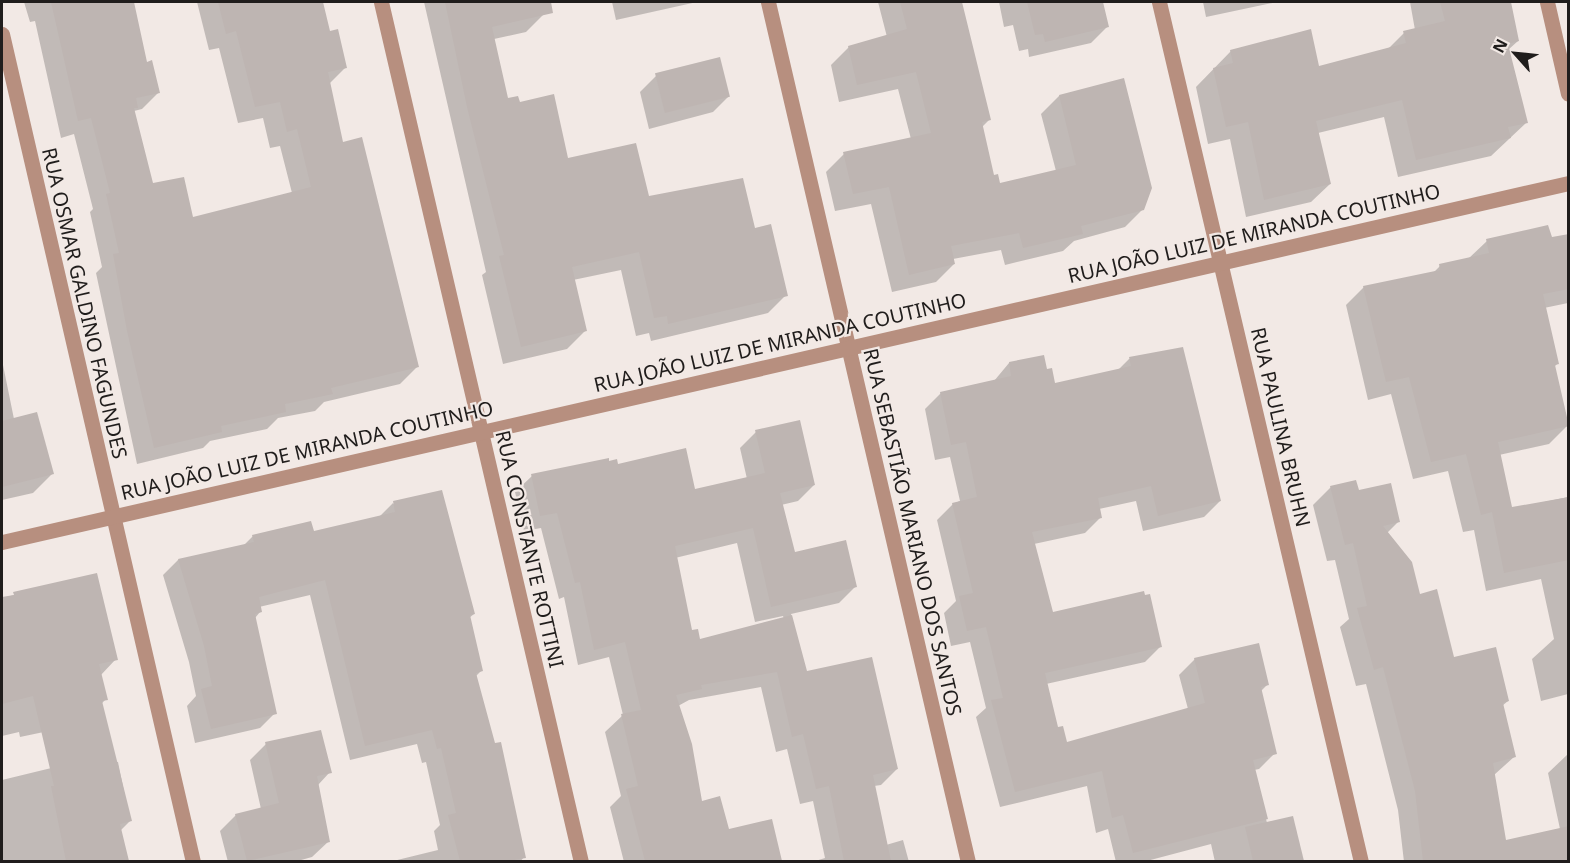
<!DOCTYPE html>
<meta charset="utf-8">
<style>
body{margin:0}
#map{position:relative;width:1570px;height:863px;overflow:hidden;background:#f2e9e5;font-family:"Noto Sans",sans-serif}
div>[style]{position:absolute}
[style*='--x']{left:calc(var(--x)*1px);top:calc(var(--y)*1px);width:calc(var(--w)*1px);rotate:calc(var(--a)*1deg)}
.shadow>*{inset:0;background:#0003}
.building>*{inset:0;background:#beb5b2;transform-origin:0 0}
.minor>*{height:15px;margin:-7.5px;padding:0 7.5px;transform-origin:7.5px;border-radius:7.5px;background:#b78f7f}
span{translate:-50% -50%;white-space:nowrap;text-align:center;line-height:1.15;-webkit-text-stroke:4.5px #f2e9e5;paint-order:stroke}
.street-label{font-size:20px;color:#201d1c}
.frame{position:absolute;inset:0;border:3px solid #201d1c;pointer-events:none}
.north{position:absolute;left:1486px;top:24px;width:60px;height:60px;-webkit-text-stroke:4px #f2e9e5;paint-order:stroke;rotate:297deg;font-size:16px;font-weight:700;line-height:24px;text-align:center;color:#201d1c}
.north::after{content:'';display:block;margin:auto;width:21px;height:27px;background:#201d1c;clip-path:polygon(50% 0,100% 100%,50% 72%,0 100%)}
</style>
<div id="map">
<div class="shadow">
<i style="clip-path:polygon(24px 2px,132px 2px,146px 63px,159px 92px,142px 109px,134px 111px,152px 185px,192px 219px,292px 193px,280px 146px,270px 148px,263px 118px,238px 123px,219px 48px,209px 50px,197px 2px,322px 2px,329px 33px,346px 67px,329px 84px,342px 144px,417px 367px,400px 384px,324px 402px,315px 411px,278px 418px,267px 429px,210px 441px,203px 448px,137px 464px,96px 273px,102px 267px,90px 212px,93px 209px,74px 134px,61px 138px,35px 21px,30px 22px)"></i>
<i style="clip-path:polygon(424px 2px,541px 2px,544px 14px,526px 32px,494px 39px,507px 100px,519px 104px,567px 160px,648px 198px,754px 230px,786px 295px,768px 313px,651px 341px,649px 333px,636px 336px,621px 270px,573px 280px,585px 331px,567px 349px,503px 364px,482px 275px,486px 272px)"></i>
<i style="clip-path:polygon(612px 2px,697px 2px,616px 20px)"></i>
<i style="clip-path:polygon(878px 2px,960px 2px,989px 120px,982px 127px,993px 177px,999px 185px,1056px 171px,1041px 114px,1059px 96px,1123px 80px,1143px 209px,1125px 227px,1074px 241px,1063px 251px,1005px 265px,1001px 250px,953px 259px,954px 264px,936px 282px,892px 292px,871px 204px,835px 211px,826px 172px,844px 154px,911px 139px,898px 89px,839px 102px,831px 65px,849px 47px,887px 37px)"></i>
<i style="clip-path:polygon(999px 2px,1101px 2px,1107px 27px,1091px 43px,1029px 57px,1028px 49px,1019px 51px,1013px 25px,1004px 27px)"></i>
<i style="clip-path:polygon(1203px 2px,1277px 2px,1206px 17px)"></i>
<i style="clip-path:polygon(1410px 2px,1497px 2px,1497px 4px,1509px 2px,1518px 41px,1508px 50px,1527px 122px,1491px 156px,1398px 177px,1384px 117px,1318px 133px,1330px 184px,1311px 202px,1246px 217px,1230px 139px,1208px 144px,1196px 87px,1231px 51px,1318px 68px,1387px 50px,1404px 33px,1415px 30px)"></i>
<i style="clip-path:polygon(656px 76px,729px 96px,713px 112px,649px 129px,640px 92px)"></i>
<i style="clip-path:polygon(1568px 235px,1568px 303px,1544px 308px,1557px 364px,1554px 367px,1567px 426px,1549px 444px,1499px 455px,1511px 509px,1568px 497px,1568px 694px,1541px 701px,1532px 659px,1554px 639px,1541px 579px,1486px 591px,1474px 530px,1463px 532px,1448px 471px,1413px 479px,1391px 394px,1368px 400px,1346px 305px,1364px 287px,1433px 273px,1440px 266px,1468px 259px,1487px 241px,1551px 239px)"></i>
<i style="clip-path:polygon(1182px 349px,1220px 501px,1204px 517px,1143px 531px,1136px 501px,1099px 509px,1101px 517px,1085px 533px,1034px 544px,1052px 614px,1161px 646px,1145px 662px,1046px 684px,1057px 729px,1066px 744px,1188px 709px,1179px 675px,1195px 659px,1268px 684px,1260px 692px,1275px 753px,1259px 769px,1254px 770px,1267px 823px,1292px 817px,1303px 862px,1215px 862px,1211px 844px,1143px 862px,1116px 862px,1108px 829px,1096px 833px,1087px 786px,1000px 807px,976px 717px,986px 708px,970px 642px,951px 646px,944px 613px,956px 601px,937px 520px,953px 504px,960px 501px,950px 457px,935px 460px,925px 409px,941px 393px,994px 381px,1009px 363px,1046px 371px,1054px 385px,1117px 371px,1129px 359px)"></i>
<i style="clip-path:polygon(2px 360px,14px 419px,52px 474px,33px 493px,2px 500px)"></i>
<i style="clip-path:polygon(evenodd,756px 432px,814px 485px,798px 501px,781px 505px,794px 554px,855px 587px,839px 603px,791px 614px,806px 673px,897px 769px,881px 785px,874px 786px,886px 845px,903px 840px,909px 862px,812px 862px,825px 858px,813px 801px,800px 804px,787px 749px,776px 752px,761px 687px,689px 700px,678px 706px,701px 802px,728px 831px,770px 821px,780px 862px,624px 862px,610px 807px,621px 796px,605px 732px,623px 715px,609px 657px,578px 665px,564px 597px,559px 599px,541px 528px,524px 531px,515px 492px,532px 476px,608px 462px,694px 490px,747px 479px,740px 448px,756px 432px,737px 543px,755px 622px,783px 616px,784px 619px,698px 641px,691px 632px,675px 558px,737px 543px)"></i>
<i style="clip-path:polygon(1331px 487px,1358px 492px,1399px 521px,1387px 533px,1453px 658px,1508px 701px,1502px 706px,1514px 757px,1494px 775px,1504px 842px,1560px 829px,1548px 773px,1568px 754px,1568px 862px,1404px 862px,1398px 810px,1366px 684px,1356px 686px,1340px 627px,1349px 619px,1335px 560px,1327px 561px,1313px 505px)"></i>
<i style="clip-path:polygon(393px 503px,474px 614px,469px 618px,481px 671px,476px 676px,524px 857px,520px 862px,389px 862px,438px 850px,434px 831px,440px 825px,426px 762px,422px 763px,417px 744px,350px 760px,310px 595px,259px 607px,260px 612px,255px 618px,275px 713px,260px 728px,195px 743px,187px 706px,196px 696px,189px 662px,163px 575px,178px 560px,244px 545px,253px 536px,313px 533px,379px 517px)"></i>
<i style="clip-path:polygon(96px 575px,116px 659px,100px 676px,106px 699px,82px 724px,20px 737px,19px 732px,2px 736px,2px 598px)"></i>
<i style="clip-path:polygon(266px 744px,330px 772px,318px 785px,329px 841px,312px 857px,294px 862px,228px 862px,220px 831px,236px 815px,261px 809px,250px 760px)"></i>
<i style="clip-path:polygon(113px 753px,115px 762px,118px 762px,130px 821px,120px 831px,128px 862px,2px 862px,2px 780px)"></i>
</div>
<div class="building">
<i style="clip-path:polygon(51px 2px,134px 2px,147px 62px,152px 60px,160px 93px,136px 98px,138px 108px,134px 108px,153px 183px,184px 177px,193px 217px,311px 187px,297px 129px,287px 132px,280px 102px,255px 107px,236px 31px,226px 34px,218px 2px,323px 2px,330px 31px,338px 29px,347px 68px,328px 72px,343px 142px,362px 137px,419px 367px,331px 388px,333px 394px,285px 404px,286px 412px,221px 426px,222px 432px,154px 448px,127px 331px,113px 254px,119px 253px,106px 194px,110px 193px,91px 118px,78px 121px)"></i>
<i style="clip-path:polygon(445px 2px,551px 2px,553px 13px,492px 27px,508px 98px,518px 96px,520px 102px,554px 94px,568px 158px,636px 143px,649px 196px,743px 178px,755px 228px,771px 224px,788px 296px,668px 324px,667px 316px,654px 318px,639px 252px,572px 267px,587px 331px,521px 347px,499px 256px,504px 255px,467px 107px)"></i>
<i style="clip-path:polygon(900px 2px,962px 2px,991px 120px,982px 122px,994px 175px,998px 174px,1000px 183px,1076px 165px,1059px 95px,1124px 78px,1152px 188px,1144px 210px,1081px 226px,1083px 234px,1023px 248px,1019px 233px,951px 246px,955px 264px,909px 275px,889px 187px,853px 194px,843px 152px,931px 133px,916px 72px,857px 85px,848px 46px,907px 29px)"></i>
<i style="clip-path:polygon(1027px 2px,1103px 2px,1109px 27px,1045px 42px,1043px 34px,1035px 35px)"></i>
<i style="clip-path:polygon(1440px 2px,1511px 2px,1519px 41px,1508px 44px,1528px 123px,1508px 127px,1511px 138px,1416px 160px,1402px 100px,1316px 121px,1331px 184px,1264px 200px,1248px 122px,1226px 127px,1213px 68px,1233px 63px,1230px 50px,1311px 29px,1319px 66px,1406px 43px,1403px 31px,1445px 21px)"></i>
<i style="left:720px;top:57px;width:41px;height:67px;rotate:76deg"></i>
<i style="clip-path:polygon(1548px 225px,1552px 237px,1569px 234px,1569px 289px,1543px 294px,1559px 364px,1555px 365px,1569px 426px,1498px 442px,1512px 507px,1569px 497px,1569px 560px,1504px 573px,1492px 512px,1481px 515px,1466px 454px,1431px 462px,1409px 377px,1386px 382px,1363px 286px,1440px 270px,1439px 264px,1489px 253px,1486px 239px)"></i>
<i style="clip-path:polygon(1183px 347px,1221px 501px,1158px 516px,1151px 486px,1098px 498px,1102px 518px,1032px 532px,1053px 612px,1144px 591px,1145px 595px,1150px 594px,1162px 647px,1045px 673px,1058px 727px,1063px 726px,1067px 742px,1205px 703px,1194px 658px,1259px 643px,1269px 685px,1261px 687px,1277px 754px,1253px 760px,1268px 819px,1133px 853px,1123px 815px,1112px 818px,1102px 771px,1015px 792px,991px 700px,1003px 698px,986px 627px,967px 631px,959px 596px,973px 593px,952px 503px,977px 497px,966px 442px,951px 445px,940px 392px,1011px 376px,1009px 362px,1044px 355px,1047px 369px,1052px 368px,1055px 383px,1131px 366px,1129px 357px)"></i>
<i style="clip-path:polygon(37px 412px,54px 474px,2px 487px,2px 421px)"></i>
<i style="clip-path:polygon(800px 420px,815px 485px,780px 493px,795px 552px,846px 540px,857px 587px,771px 607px,753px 528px,675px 546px,692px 630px,698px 629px,700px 639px,792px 615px,807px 671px,872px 657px,898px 769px,873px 775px,891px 861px,844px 861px,829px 786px,816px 789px,803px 734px,792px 737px,777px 672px,701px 685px,702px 689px,676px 695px,692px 744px,702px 801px,720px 796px,729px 829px,772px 819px,782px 861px,645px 861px,626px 789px,638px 786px,621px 714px,641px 710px,625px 642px,594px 650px,580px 582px,575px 583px,557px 513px,540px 516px,531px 474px,609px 458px,609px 461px,617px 459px,618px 464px,686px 448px,695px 489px,765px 473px,755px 430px)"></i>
<i style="clip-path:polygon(1356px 480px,1359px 490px,1391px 483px,1400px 522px,1383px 526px,1412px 562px,1420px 594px,1437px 589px,1454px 657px,1496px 647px,1509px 701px,1503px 703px,1516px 757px,1493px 763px,1506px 840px,1569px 826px,1569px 861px,1423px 861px,1415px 791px,1383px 667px,1374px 670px,1357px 608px,1367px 606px,1353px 543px,1345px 545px,1330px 486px)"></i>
<i style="clip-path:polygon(442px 490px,475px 614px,470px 615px,483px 671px,476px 673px,495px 743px,501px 742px,526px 858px,508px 861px,460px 861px,448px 815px,456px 813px,441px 748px,437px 749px,432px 730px,365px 746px,325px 580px,259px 597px,262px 612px,255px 614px,277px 714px,211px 729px,201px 689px,212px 686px,204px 646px,178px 559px,254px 542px,252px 535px,311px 521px,314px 531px,395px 512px,393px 501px)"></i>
<i style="clip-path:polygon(97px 573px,118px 660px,99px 664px,108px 700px,102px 701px,132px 821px,120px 824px,129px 861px,66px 861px,51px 786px,54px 786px,33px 696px,2px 704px,2px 597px,14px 595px,13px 592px)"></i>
<i style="clip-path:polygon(321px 730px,332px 773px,317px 776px,330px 842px,247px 861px,235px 814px,279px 803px,265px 742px)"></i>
<i style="clip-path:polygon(1293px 816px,1304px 861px,1253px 861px,1245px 827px)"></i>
</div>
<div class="minor">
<i style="--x:381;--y:2;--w:883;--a:76.91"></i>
<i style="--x:768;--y:2;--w:883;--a:76.91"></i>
<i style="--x:1159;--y:2;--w:883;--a:76.78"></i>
<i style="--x:1547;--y:2;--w:94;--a:77.1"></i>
<i style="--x:2;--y:34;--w:850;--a:77.01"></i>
<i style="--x:2;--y:542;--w:1607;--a:-12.91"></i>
</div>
<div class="street-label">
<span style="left:1254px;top:233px;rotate:-13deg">RUA JOÃO LUIZ DE MIRANDA COUTINHO</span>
<span style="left:85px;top:303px;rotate:77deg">RUA OSMAR GALDINO FAGUNDES</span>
<span style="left:780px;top:342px;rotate:-13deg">RUA JOÃO LUIZ DE MIRANDA COUTINHO</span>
<span style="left:1281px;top:427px;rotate:77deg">RUA PAULINA BRUHN</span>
<span style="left:307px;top:450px;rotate:-13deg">RUA JOÃO LUIZ DE MIRANDA COUTINHO</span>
<span style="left:913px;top:532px;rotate:77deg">RUA SEBASTIÃO MARIANO DOS SANTOS</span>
<span style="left:530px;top:549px;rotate:77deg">RUA CONSTANTE ROTTINI</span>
</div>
<div class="frame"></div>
<div class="north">N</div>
</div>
